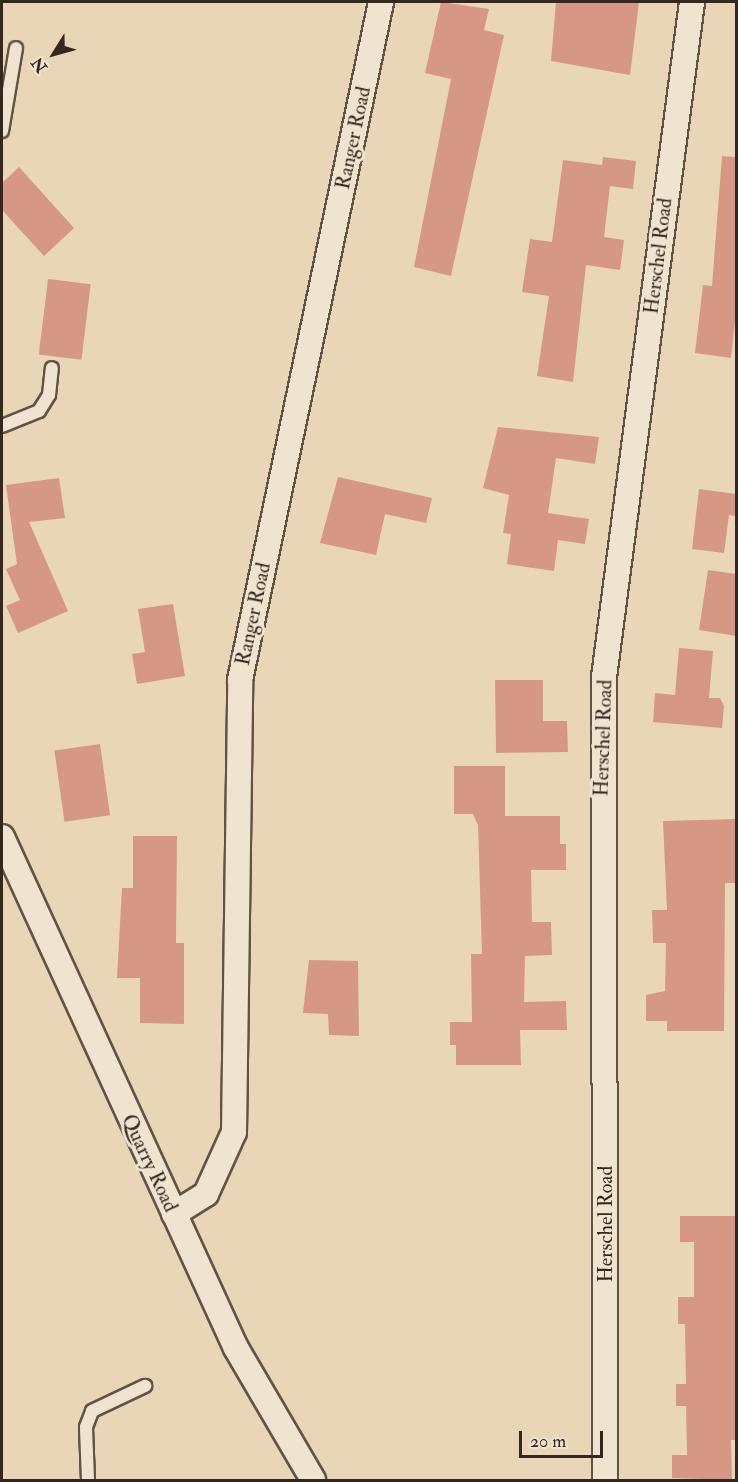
<!DOCTYPE html>
<style>
body{margin:0}
#map{position:relative;width:738px;height:1482px;overflow:hidden;background:#e8d6b7;font-family:"IM FELL Double Pica",serif}
div>[style]{position:absolute}
[style*='--x']{left:calc(var(--x)*1px);top:calc(var(--y)*1px);width:calc(var(--w)*1px);rotate:calc(var(--a)*1deg)}
.building>*{inset:0;background:#d69884;transform-origin:0 0}
.roads{filter:drop-shadow(2px 0 #615346) drop-shadow(-2px 0 #615346) drop-shadow(0 2px #615346) drop-shadow(0 -2px #615346)}
.service>*{height:12px;margin:-6px;padding:0 6px;transform-origin:6px;border-radius:6px;background:#f0e4d0}
.minor>*{height:24px;margin:-12px;padding:0 12px;transform-origin:12px;border-radius:12px;background:#f0e4d0}
span{translate:-50% -50%;white-space:nowrap;text-align:center;line-height:1.15;-webkit-text-stroke:6px #f0e4d0;paint-order:stroke}
.street-label{font-size:20px;color:#342720}
.frame{position:absolute;inset:0;border:3px solid #342720;pointer-events:none}
.north{position:absolute;left:24px;top:24px;width:60px;height:60px;-webkit-text-stroke:4px #f0e4d0;paint-order:stroke;rotate:233deg;font-size:16px;font-weight:700;line-height:24px;text-align:center;color:#342720}
.north::after{content:'';display:block;margin:auto;width:21px;height:27px;background:#342720;clip-path:polygon(50% 0,100% 100%,50% 72%,0 100%)}
.scale{position:absolute;left:519px;top:1431px;width:84px;height:27px;box-sizing:border-box;border:3px solid #342720;border-top:0;padding-left:8px;font-size:18px;line-height:21px;white-space:nowrap;color:#342720;-webkit-text-stroke:4px #f0e4d0;paint-order:stroke}
</style>
<div id="map">
<div class="building">
<i style="clip-path:polygon(441px 2px,489px 9px,484px 30px,504px 35px,451px 276px,414px 267px,451px 79px,425px 73px)"></i>
<i style="clip-path:polygon(556px 2px,639px 2px,630px 75px,551px 61px)"></i>
<i style="clip-path:polygon(722px 156px,736px 157px,736px 312px,731px 358px,695px 353px,703px 285px,712px 286px)"></i>
<i style="clip-path:polygon(603px 157px,636px 161px,633px 189px,610px 186px,604px 237px,624px 240px,620px 270px,586px 265px,573px 382px,537px 376px,549px 296px,522px 292px,530px 239px,552px 242px,563px 160px,602px 165px)"></i>
<i style="clip-path:polygon(19px 167px,74px 228px,44px 256px,2px 210px,2px 183px)"></i>
<i style="left:48px;top:279px;width:43px;height:76px;rotate:7deg"></i>
<i style="clip-path:polygon(498px 427px,599px 437px,595px 464px,556px 458px,548px 513px,589px 519px,585px 544px,558px 540px,554px 571px,507px 564px,511px 534px,503px 533px,509px 495px,483px 488px)"></i>
<i style="clip-path:polygon(338px 477px,432px 498px,426px 523px,385px 514px,376px 555px,320px 543px)"></i>
<i style="clip-path:polygon(59px 478px,65px 518px,29px 522px,68px 611px,18px 633px,6px 606px,20px 600px,6px 569px,17px 564px,6px 485px)"></i>
<i style="clip-path:polygon(699px 489px,736px 494px,736px 516px,729px 515px,724px 553px,692px 549px)"></i>
<i style="clip-path:polygon(708px 570px,736px 574px,736px 636px,699px 630px)"></i>
<i style="clip-path:polygon(173px 604px,185px 676px,137px 684px,132px 654px,145px 652px,138px 609px)"></i>
<i style="clip-path:polygon(679px 648px,713px 651px,709px 698px,720px 698px,724px 706px,722px 728px,653px 722px,655px 693px,675px 695px)"></i>
<i style="clip-path:polygon(495px 680px,543px 680px,543px 721px,567px 721px,568px 752px,496px 753px)"></i>
<i style="left:100px;top:744px;width:72px;height:46px;rotate:82deg"></i>
<i style="clip-path:polygon(454px 766px,505px 766px,505px 816px,560px 816px,560px 844px,566px 844px,566px 870px,531px 870px,532px 922px,551px 922px,552px 955px,525px 956px,524px 1002px,566px 1001px,567px 1030px,520px 1030px,521px 1065px,456px 1065px,456px 1045px,450px 1045px,450px 1022px,472px 1022px,471px 954px,482px 954px,478px 825px,473px 814px,454px 814px)"></i>
<i style="clip-path:polygon(736px 819px,736px 883px,725px 883px,724px 1031px,667px 1031px,667px 1021px,646px 1021px,646px 995px,665px 991px,666px 943px,653px 943px,652px 910px,667px 910px,663px 821px)"></i>
<i style="clip-path:polygon(133px 836px,177px 836px,176px 943px,184px 943px,184px 1024px,140px 1023px,140px 978px,117px 978px,122px 888px,133px 888px)"></i>
<i style="clip-path:polygon(309px 960px,358px 961px,359px 1036px,329px 1035px,328px 1014px,303px 1013px)"></i>
<i style="clip-path:polygon(680px 1216px,736px 1216px,736px 1440px,731px 1440px,732px 1480px,672px 1478px,672px 1455px,687px 1455px,686px 1406px,676px 1406px,676px 1384px,686px 1384px,685px 1324px,678px 1324px,678px 1297px,694px 1297px,694px 1242px,680px 1242px)"></i>
</div>
<div class="roads">
<div class="service">
<i style="--x:2;--y:131;--w:84;--a:-80.4"></i>
<i style="--x:2;--y:426;--w:40;--a:-22"></i>
<i style="--x:39;--y:411;--w:19;--a:-58"></i>
<i style="--x:49;--y:395;--w:27;--a:-84"></i>
<i style="--x:88;--y:1480;--w:53;--a:-92.2"></i>
<i style="--x:86;--y:1427;--w:17;--a:-69"></i>
<i style="--x:92;--y:1411;--w:59;--a:-25.3"></i>
</div>
<div class="minor">
<i style="--x:2;--y:837;--w:562;--a:65.4"></i>
<i style="--x:236;--y:1348;--w:153;--a:59.7"></i>
<i style="--x:174;--y:1214;--w:38;--a:-32"></i>
<i style="--x:206;--y:1194;--w:68;--a:-65.7"></i>
<i style="--x:234;--y:1132;--w:452;--a:-89.2"></i>
<i style="--x:240;--y:680;--w:693;--a:-78.25"></i>
<i style="--x:605;--y:1480;--w:803;--a:-90.07"></i>
<i style="--x:604;--y:677;--w:681;--a:-82.57"></i>
</div>
</div>
<div class="street-label">
<span style="left:353px;top:138px;rotate:-78deg">Ranger Road</span>
<span style="left:658px;top:256px;rotate:-83deg">Herschel Road</span>
<span style="left:253px;top:614px;rotate:-78deg">Ranger Road</span>
<span style="left:603px;top:738px;rotate:-88deg">Herschel Road</span>
<span style="left:150px;top:1163px;rotate:65deg">Quarry Road</span>
<span style="left:605px;top:1224px;rotate:-90deg">Herschel Road</span>
</div>
<div class="frame"></div>
<div class="north">N</div>
<div class="scale">20 m</div>
</div>
